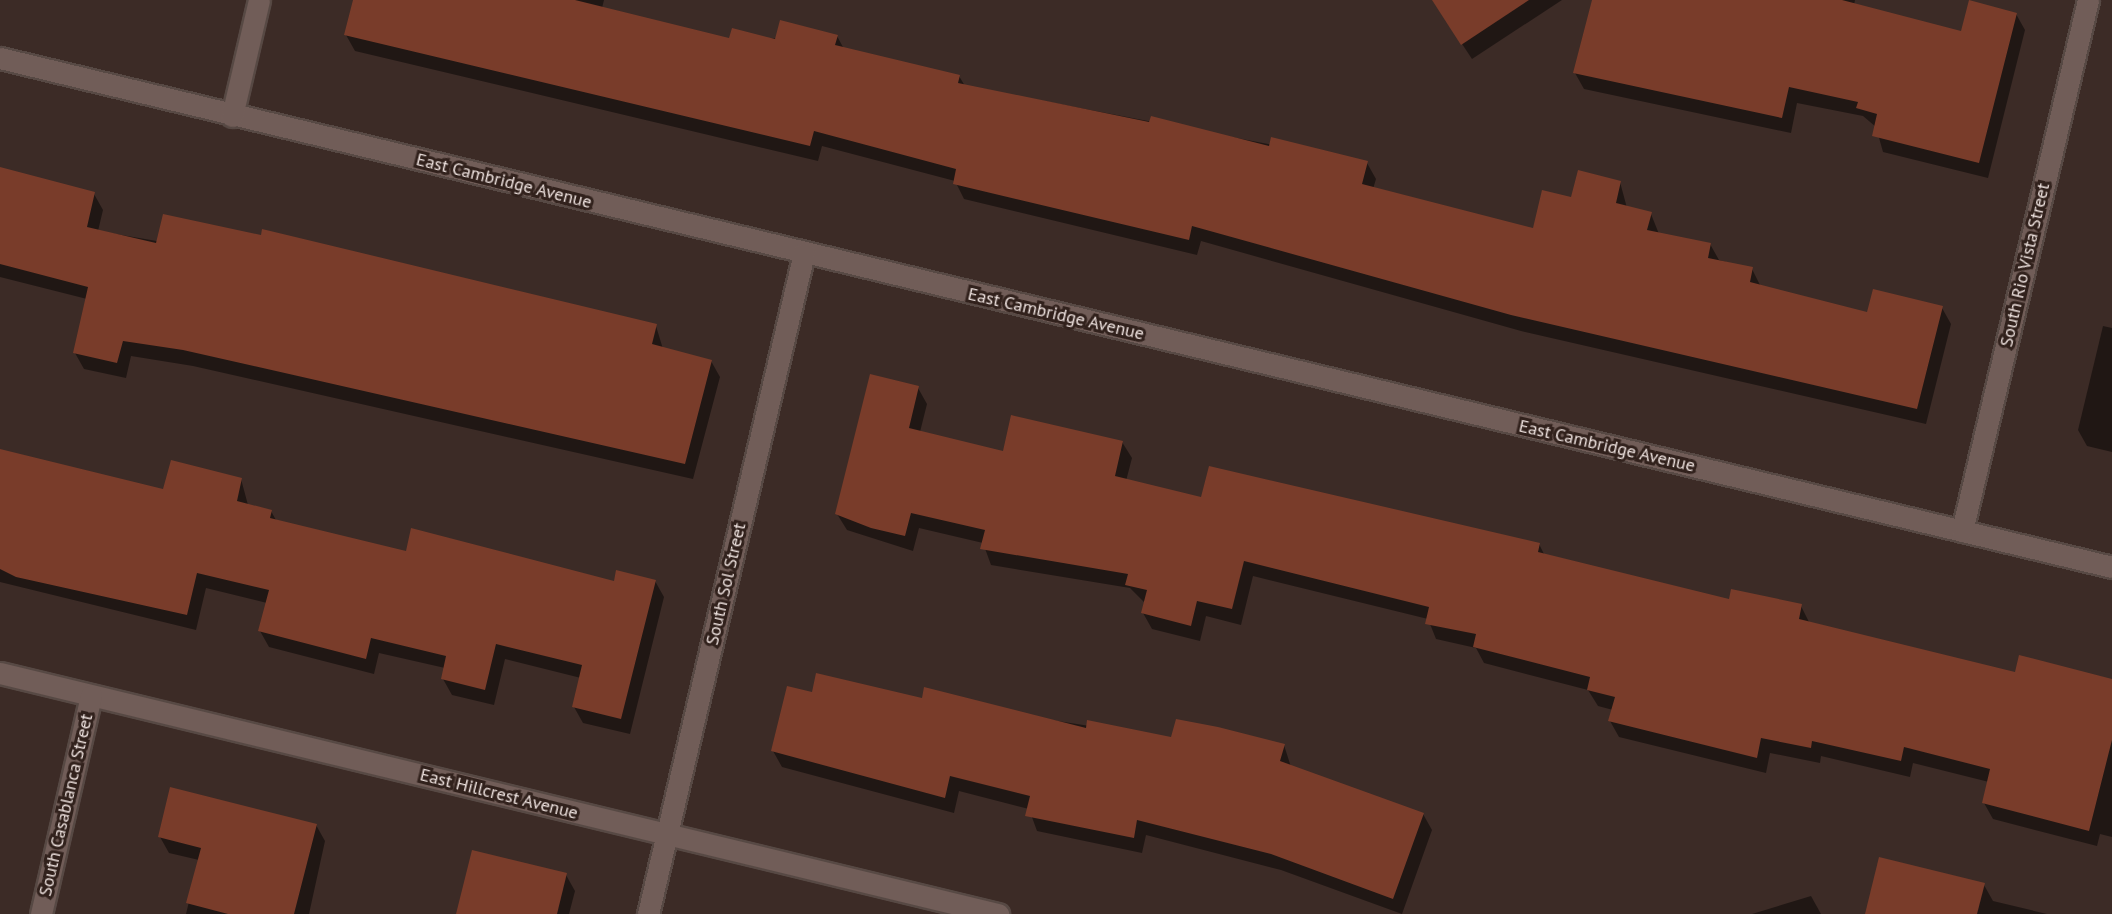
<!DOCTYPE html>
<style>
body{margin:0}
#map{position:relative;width:2112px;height:914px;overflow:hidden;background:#3c2b26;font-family:"PT Sans",sans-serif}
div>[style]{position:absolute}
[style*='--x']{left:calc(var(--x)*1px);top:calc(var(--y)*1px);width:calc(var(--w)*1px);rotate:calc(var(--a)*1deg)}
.shadow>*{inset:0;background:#0007}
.building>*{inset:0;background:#793c2a}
.roads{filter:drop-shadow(2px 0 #574944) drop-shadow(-2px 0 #574944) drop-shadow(0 2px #574944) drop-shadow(0 -2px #574944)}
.minor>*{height:21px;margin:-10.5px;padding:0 10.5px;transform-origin:10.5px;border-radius:10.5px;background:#715d58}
span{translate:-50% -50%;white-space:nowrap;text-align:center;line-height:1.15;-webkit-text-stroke:6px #31211c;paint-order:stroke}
.street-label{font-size:18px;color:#ede1de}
</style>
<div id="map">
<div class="shadow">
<i style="clip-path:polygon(355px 0,604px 0,602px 8px,731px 40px,837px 36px,844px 49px,959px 76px,965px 86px,1367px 163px,1376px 179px,1373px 189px,1534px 230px,1572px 199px,1620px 182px,1627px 208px,1651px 214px,1659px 234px,1710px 244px,1719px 260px,1752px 269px,1761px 287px,1868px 314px,1942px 308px,1951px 324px,1926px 424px,1521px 331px,1201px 241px,1197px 255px,964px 199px,955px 181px,822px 146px,818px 161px,355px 51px,346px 35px)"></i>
<i style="clip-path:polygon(1433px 0,1562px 0,1472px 59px)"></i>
<i style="clip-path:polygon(1594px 0,1855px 0,1854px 5px,1963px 33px,2016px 14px,2025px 30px,1988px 178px,1883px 152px,1876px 127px,1863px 116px,1797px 103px,1791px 133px,1584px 89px,1575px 73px)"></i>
<i style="clip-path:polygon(0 170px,94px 194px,103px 210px,98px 231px,656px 326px,663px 349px,711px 361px,720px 377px,693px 479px,193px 366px,131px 356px,126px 378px,84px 369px,75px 353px,87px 299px,0 277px)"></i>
<i style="clip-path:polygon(2103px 326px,2112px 328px,2112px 452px,2087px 446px,2078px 430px)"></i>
<i style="clip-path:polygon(918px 388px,927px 404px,920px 432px,1004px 453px,1122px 442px,1132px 458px,1126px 481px,1202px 499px,1539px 544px,1545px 556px,1730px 601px,1801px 606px,1810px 624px,2016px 674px,2112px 684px,2112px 837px,2100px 834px,2097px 846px,1993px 819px,1984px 803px,1989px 782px,1913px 763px,1910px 777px,1821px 756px,1820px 763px,1770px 753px,1766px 773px,1619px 737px,1610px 721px,1613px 710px,1598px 706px,1588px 690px,1484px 663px,1476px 648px,1436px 639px,1428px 619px,1253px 576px,1241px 625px,1206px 616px,1200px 641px,1152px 629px,1143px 613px,1145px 603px,1130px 588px,991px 565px,983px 543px,919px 528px,913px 551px,847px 530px,837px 514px)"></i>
<i style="clip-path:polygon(0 451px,165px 491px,241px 479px,248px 505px,271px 511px,277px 522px,407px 554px,615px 583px,655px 581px,664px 597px,630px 734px,583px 723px,574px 707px,581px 678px,505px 659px,494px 705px,452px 695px,443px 679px,445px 668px,379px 653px,374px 674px,269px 647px,260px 631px,267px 603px,206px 588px,196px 630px,0 582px)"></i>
<i style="clip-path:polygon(813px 694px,923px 700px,1173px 739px,1284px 745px,1291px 767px,1423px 814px,1432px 830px,1402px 914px,1281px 870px,1146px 835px,1142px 853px,1037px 831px,1029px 809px,959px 791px,954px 813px,782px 767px,773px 751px)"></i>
<i style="clip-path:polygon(316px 825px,325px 841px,309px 914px,186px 914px,199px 860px,169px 853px,160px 837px)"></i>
<i style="clip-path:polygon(566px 875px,575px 891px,569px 914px,458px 914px)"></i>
<i style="clip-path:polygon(1984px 885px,1993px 901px,2047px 914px,1867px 914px)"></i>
<i style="clip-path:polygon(1811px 896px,1821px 914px,1752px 914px)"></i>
</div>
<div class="building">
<i style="clip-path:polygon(353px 0,575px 0,729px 38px,732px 28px,775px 39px,780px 20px,838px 35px,835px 45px,960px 75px,958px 83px,1149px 122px,1151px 116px,1269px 146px,1271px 137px,1368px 161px,1362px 184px,1533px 228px,1542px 190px,1571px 197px,1578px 170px,1621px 181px,1616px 203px,1652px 212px,1647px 230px,1711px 243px,1708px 258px,1753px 267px,1750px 282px,1867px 312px,1873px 289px,1943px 306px,1917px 409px,1511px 315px,1192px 226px,1189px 240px,953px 184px,956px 169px,814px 131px,810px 146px,344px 35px)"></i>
<i style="clip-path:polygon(1432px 0,1529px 0,1461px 45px)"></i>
<i style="clip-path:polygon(1592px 0,1842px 0,1961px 31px,1969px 0,2017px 13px,1979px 163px,1872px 136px,1877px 114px,1856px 108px,1858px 102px,1789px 87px,1782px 118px,1573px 73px)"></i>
<i style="clip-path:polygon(0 167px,95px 192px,87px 227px,156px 243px,163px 214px,261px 235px,262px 229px,657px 324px,652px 344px,712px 360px,685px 464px,183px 350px,123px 341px,117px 363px,73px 353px,88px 287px,0 264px)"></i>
<i style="clip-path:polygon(870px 374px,919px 386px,909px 428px,1003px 451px,1011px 415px,1123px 441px,1115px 476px,1201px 497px,1209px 466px,1540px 543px,1538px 552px,1729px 599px,1731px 589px,1802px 604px,1799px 619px,2015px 672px,2019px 655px,2112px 679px,2112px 740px,2089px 831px,1982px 803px,1990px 769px,1904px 747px,1901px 761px,1812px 741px,1811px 748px,1761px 738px,1757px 758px,1608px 721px,1615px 697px,1587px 690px,1590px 677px,1473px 647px,1476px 634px,1425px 624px,1429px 607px,1244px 561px,1232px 609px,1197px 601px,1191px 626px,1141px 613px,1147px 590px,1125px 585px,1128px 574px,980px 549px,985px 530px,911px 513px,905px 536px,871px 528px,835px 514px)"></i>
<i style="clip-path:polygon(0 449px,163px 489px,171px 460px,242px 478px,237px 501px,272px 510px,270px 518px,406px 551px,411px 528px,614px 581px,616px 570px,656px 580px,621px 719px,572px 707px,582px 665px,496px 644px,485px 690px,441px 679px,446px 656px,371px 638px,366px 659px,258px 631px,269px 590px,197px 573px,187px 615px,16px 577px,0 569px)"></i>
<i style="clip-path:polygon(816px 673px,922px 698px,924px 687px,1086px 728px,1087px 720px,1171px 737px,1176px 719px,1218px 727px,1285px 744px,1280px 761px,1424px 813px,1393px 899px,1271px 854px,1137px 820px,1134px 838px,1025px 816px,1030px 796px,950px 776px,945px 798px,771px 751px,787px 686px,812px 692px)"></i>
<i style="clip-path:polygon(170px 787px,317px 824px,294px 914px,228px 914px,186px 903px,201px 848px,158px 837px)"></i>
<i style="clip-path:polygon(472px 850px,567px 873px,557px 914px,456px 914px)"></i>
<i style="clip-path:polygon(1879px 857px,1985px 883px,1977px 914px,1865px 914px)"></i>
</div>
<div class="roads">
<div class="minor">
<i style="--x:0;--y:58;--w:2172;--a:13.55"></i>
<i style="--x:232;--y:116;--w:119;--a:-76.9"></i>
<i style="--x:1962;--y:531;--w:546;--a:-76.65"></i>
<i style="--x:0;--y:673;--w:1027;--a:13.58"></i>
<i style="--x:41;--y:914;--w:224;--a:-77.1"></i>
<i style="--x:648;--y:914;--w:679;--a:-76.72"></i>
</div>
</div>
<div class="street-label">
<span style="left:504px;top:181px;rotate:14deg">East Cambridge Avenue</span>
<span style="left:2025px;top:265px;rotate:-77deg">South Rio Vista Street</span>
<span style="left:1056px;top:314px;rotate:13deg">East Cambridge Avenue</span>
<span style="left:1607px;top:446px;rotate:13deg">East Cambridge Avenue</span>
<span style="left:726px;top:584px;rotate:-77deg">South Sol Street</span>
<span style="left:499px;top:794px;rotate:14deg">East Hillcrest Avenue</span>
<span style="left:66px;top:805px;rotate:-77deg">South Casablanca Street</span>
</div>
</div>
